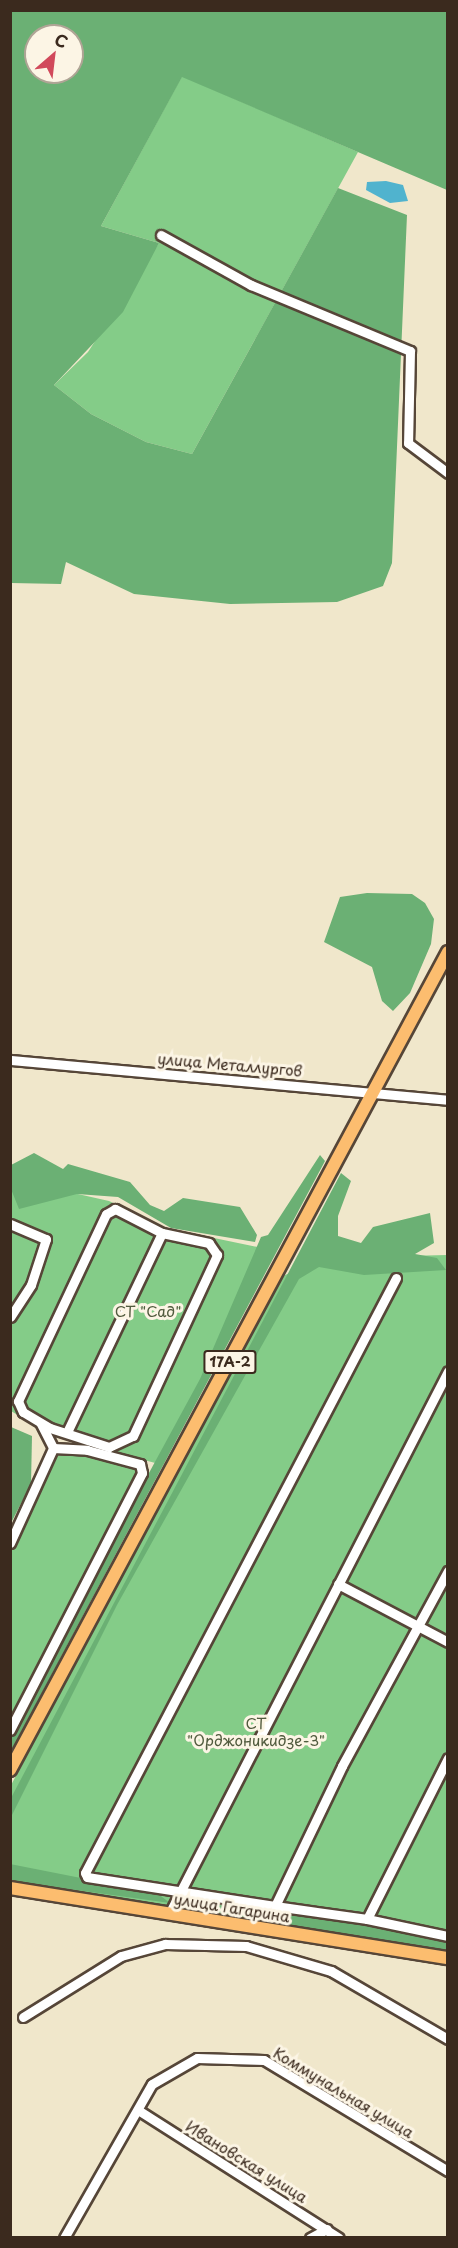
<!DOCTYPE html>
<meta charset="utf-8">
<style>
body{margin:0}
#map{position:relative;width:458px;height:2248px;overflow:hidden;background:#f0e7cb;font-family:"Playpen Sans",sans-serif}
div>[style]{position:absolute}
[style*='--x']{left:calc(var(--x)*1px);top:calc(var(--y)*1px);width:calc(var(--w)*1px);rotate:calc(var(--a)*1deg)}
.green>*{inset:0;background:#84cc88}
.forest>*{inset:0;background:#6bb074}
.water>*{inset:0;background:#50b3ce}
.roads{filter:drop-shadow(2px 0 #564638) drop-shadow(-2px 0 #564638) drop-shadow(0 2px #564638) drop-shadow(0 -2px #564638)}
.minor>*{height:9px;margin:-4.5px;padding:0 4.5px;transform-origin:4.5px;border-radius:4.5px;background:#fff}
.major>*{height:12px;margin:-6px;padding:0 6px;transform-origin:6px;border-radius:6px;background:#fcbd6f}
span{translate:-50% -50%;white-space:nowrap;text-align:center;line-height:1.15;-webkit-text-stroke:6px #fcf5e5;paint-order:stroke}
.shield-label span{padding:2px 4px;background:#fcf5e5;border:2px solid;border-radius:4px;-webkit-text-stroke-width:0}
.shield-label{font-size:14px;color:#3b2a1e;font-weight:700}
.street-label{font-size:15px;color:#3b2a1e}
.park-label{font-size:15px;color:#515b3e}
.frame{position:absolute;inset:0;border:12px solid #3b2a1e;pointer-events:none}
.north{position:absolute;left:24px;top:24px;width:60px;height:60px;box-sizing:border-box;background:#fcf5e5;border:2px solid #afa495;border-radius:50%;rotate:28deg;font-size:16px;font-weight:700;line-height:24px;text-align:center;color:#3b2a1e}
.north::after{content:'';display:block;margin:auto;width:21px;height:27px;background:#d1495b;clip-path:polygon(50% 0,100% 100%,50% 72%,0 100%)}
</style>
<div id="map">
<div class="green">
<i style="clip-path:polygon(182px 76px,358px 152px,192px 454px,146px 442px,91px 414px,54px 385px,88px 352px,159px 243px,101px 226px)"></i>
<i style="clip-path:polygon(11px 1179px,109px 1201px,166px 1228px,272px 1250px,163px 1465px,52px 1436px,11px 1411px)"></i>
<i style="clip-path:polygon(447px 1255px,447px 1955px,11px 1884px,10px 1787px,283px 1276px,322px 1258px)"></i>
<i style="clip-path:polygon(55px 1452px,86px 1453px,137px 1467px,137px 1474px,11px 1723px,11px 1550px)"></i>
</div>
<div class="forest">
<i style="clip-path:polygon(evenodd,11px 11px,447px 11px,447px 190px,182px 77px,101px 226px,159px 243px,123px 312px,54px 385px,91px 414px,146px 442px,192px 454px,338px 188px,407px 215px,392px 563px,383px 586px,337px 602px,230px 604px,134px 594px,66px 562px,61px 584px,11px 583px,11px 11px,36px 36px,72px 36px,72px 72px,36px 72px,36px 36px)"></i>
<i style="clip-path:polygon(367px 893px,412px 894px,425px 903px,434px 919px,431px 944px,410px 993px,393px 1011px,382px 1001px,372px 967px,324px 942px,340px 897px)"></i>
<i style="clip-path:polygon(34px 1153px,63px 1169px,68px 1164px,130px 1182px,150px 1205px,164px 1211px,183px 1198px,240px 1207px,257px 1235px,255px 1242px,171px 1228px,118px 1197px,77px 1194px,19px 1209px,11px 1189px,11px 1165px)"></i>
<i style="clip-path:polygon(320px 1155px,325px 1161px,11px 1751px,11px 1727px,200px 1379px,261px 1237px,268px 1235px)"></i>
<i style="clip-path:polygon(341px 1173px,351px 1181px,338px 1216px,338px 1236px,361px 1243px,373px 1227px,430px 1213px,434px 1243px,415px 1254px,437px 1258px,446px 1270px,364px 1275px,319px 1267px,299px 1279px,117px 1605px,11px 1817px,11px 1798px)"></i>
<i style="clip-path:polygon(11px 1427px,32px 1436px,31px 1484px,11px 1523px)"></i>
<i style="clip-path:polygon(10px 1864px,157px 1893px,170px 1903px,11px 1881px)"></i>
<i style="clip-path:polygon(182px 1895px,348px 1918px,447px 1941px,447px 1950px,184px 1909px)"></i>
</div>
<div class="water">
<i style="clip-path:polygon(386px 181px,403px 185px,408px 201px,390px 203px,366px 190px,367px 182px)"></i>
</div>
<div class="roads">
<div class="minor">
<i style="--x:161;--y:235;--w:103;--a:29.1"></i>
<i style="--x:251;--y:285;--w:172;--a:22.5"></i>
<i style="--x:410;--y:351;--w:92;--a:91.2"></i>
<i style="--x:408;--y:443;--w:50;--a:36.9"></i>
<i style="--x:10;--y:1060;--w:440;--a:5.2"></i>
<i style="--x:10;--y:1224;--w:39;--a:23"></i>
<i style="--x:46;--y:1239;--w:48;--a:108.1"></i>
<i style="--x:31;--y:1285;--w:38;--a:123"></i>
<i style="--x:396;--y:1278;--w:671;--a:117.6"></i>
<i style="--x:85;--y:1873;--w:4;--a:63"></i>
<i style="--x:87;--y:1877;--w:190;--a:8.8"></i>
<i style="--x:275;--y:1906;--w:155;--a:-64.4"></i>
<i style="--x:342;--y:1766;--w:222;--a:-61.5"></i>
<i style="--x:41;--y:1424;--w:27;--a:63"></i>
<i style="--x:68;--y:1430;--w:218;--a:-64.5"></i>
<i style="--x:162;--y:1233;--w:53;--a:-152.9"></i>
<i style="--x:115;--y:1209;--w:10;--a:151"></i>
<i style="--x:106;--y:1214;--w:207;--a:115.2"></i>
<i style="--x:18;--y:1401;--w:12;--a:66"></i>
<i style="--x:23;--y:1412;--w:31;--a:31"></i>
<i style="--x:50;--y:1428;--w:62;--a:17.9"></i>
<i style="--x:109;--y:1447;--w:26;--a:-25"></i>
<i style="--x:133;--y:1436;--w:200;--a:-65.1"></i>
<i style="--x:217;--y:1255;--w:14;--a:-124"></i>
<i style="--x:209;--y:1243;--w:48;--a:-168"></i>
<i style="--x:10;--y:1543;--w:104;--a:-65.6"></i>
<i style="--x:53;--y:1448;--w:34;--a:3"></i>
<i style="--x:87;--y:1450;--w:55;--a:14.8"></i>
<i style="--x:140;--y:1464;--w:9;--a:77"></i>
<i style="--x:142;--y:1473;--w:289;--a:117.2"></i>
<i style="--x:338;--y:1584;--w:124;--a:27.8"></i>
<i style="--x:275;--y:1906;--w:93;--a:8"></i>
<i style="--x:367;--y:1919;--w:180;--a:-63.3"></i>
<i style="--x:170;--y:1912;--w:608;--a:-62.8"></i>
<i style="--x:367;--y:1919;--w:83;--a:11.9"></i>
<i style="--x:23;--y:2017;--w:115;--a:-31.9"></i>
<i style="--x:121;--y:1956;--w:46;--a:-15.3"></i>
<i style="--x:165;--y:1944;--w:81;--a:1.4"></i>
<i style="--x:246;--y:1946;--w:89;--a:16.4"></i>
<i style="--x:331;--y:1971;--w:135;--a:30.2"></i>
<i style="--x:138;--y:2110;--w:238;--a:32.5"></i>
<i style="--x:64;--y:2238;--w:177;--a:-60.3"></i>
<i style="--x:152;--y:2084;--w:52;--a:-30"></i>
<i style="--x:197;--y:2058;--w:67;--a:1.7"></i>
<i style="--x:264;--y:2060;--w:215;--a:31.1"></i>
<i style="--x:310;--y:2238;--w:19;--a:-28"></i>
</div>
<div class="major">
<i style="--x:10;--y:1770;--w:928;--a:-61.83"></i>
<i style="--x:10;--y:1888;--w:444;--a:9.1"></i>
</div>
</div>
<div class="shield-label">
<span style="left:230px;top:1362px">17А-2</span>
</div>
<div class="street-label">
<span style="left:230px;top:1064px;rotate:5deg">улица Металлургов</span>
<span style="left:232px;top:1907px;rotate:9deg">улица Гагарина</span>
<span style="left:344px;top:2092px;rotate:31deg">Коммунальная улица</span>
<span style="left:247px;top:2161px;rotate:32deg">Ивановская улица</span>
</div>
<div class="park-label">
<span style="left:148px;top:1311px">СТ "Сад"</span>
<span style="left:256px;top:1731px">СТ<br>"Орджоникидзе-3"</span>
</div>
<div class="frame"></div>
<div class="north">С</div>
</div>
